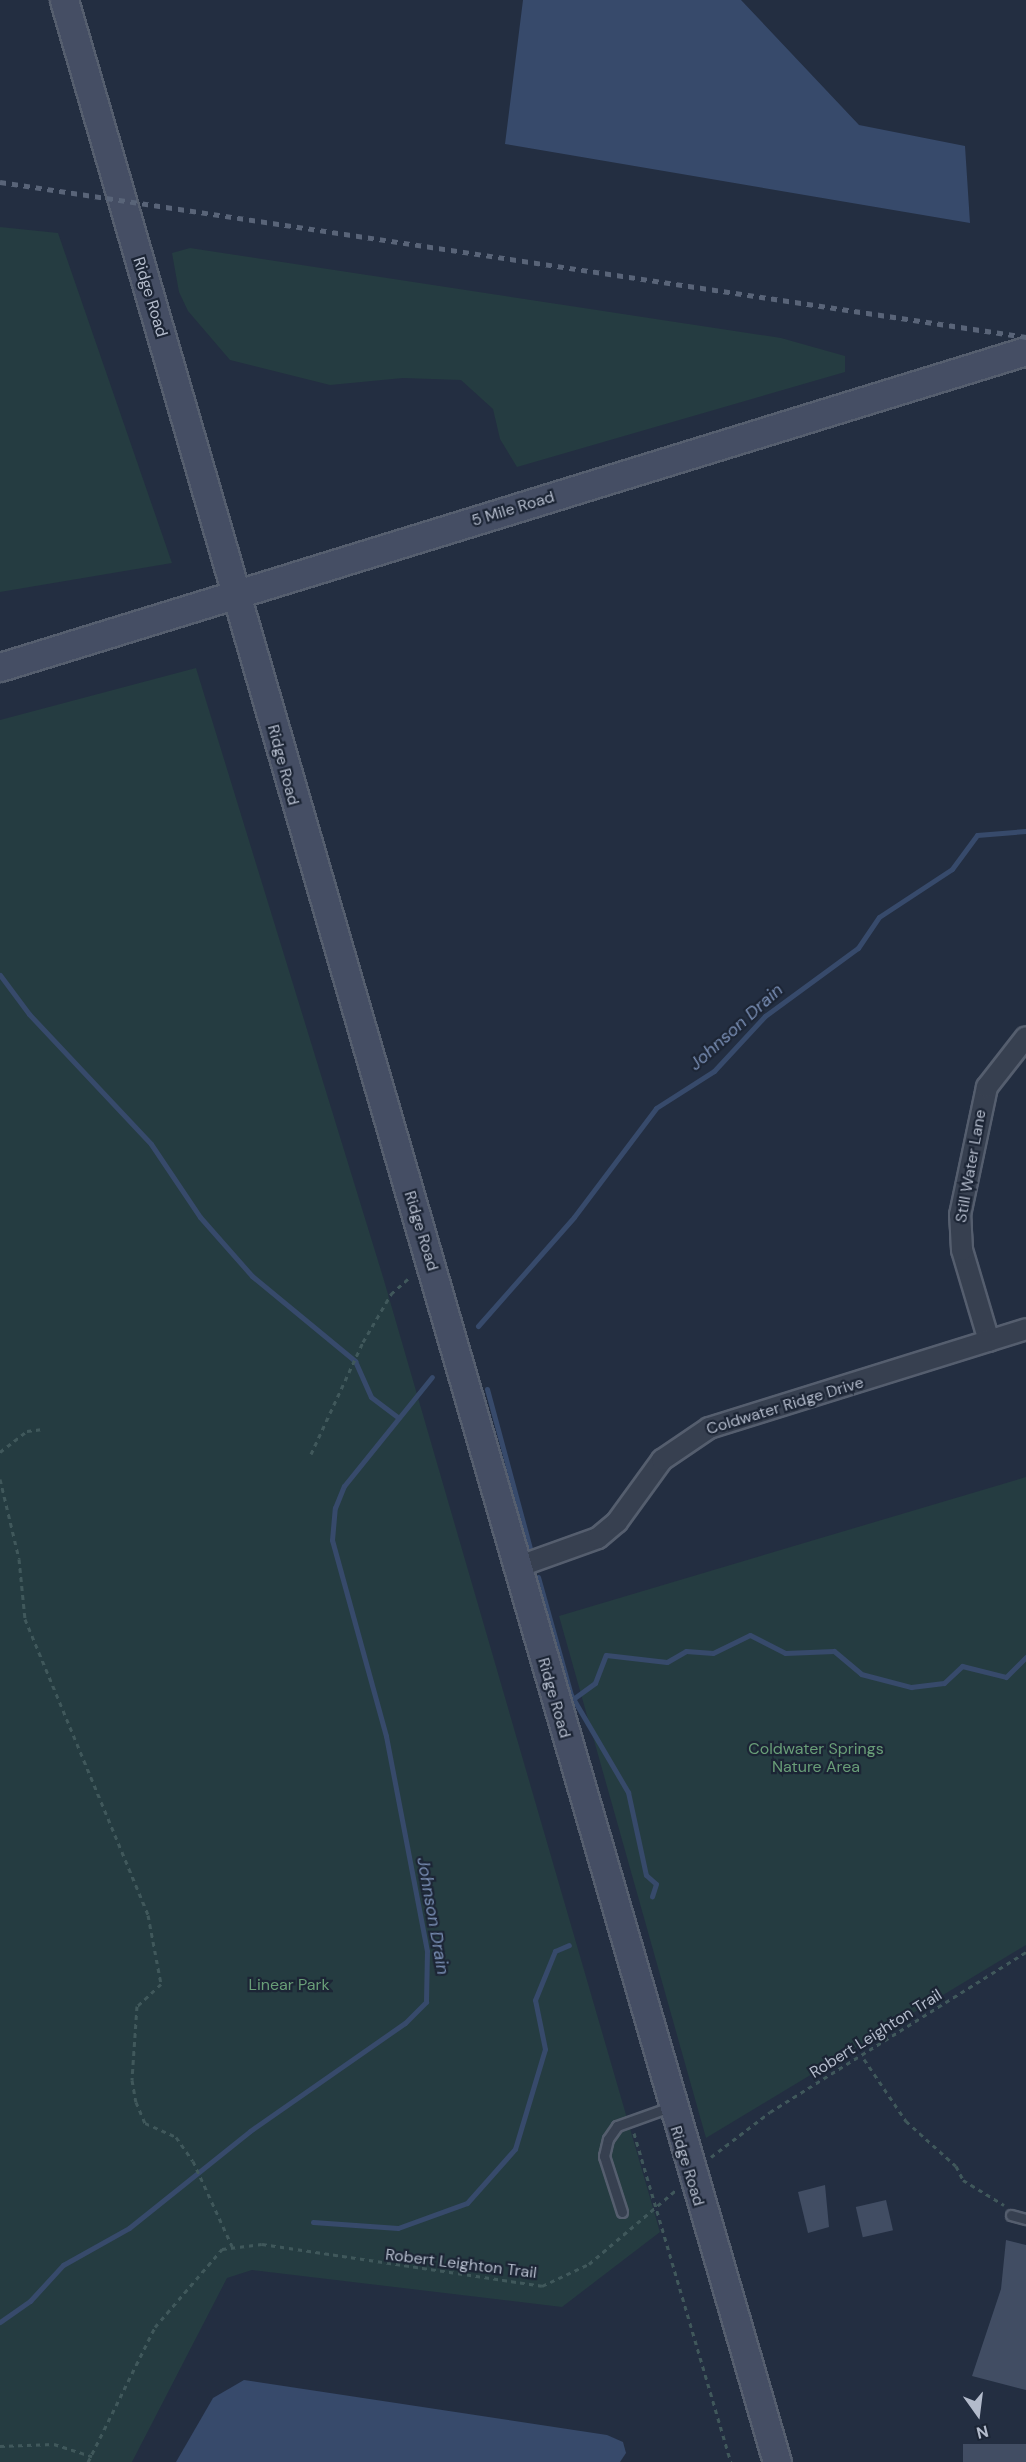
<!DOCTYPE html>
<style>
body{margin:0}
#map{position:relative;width:1026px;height:2462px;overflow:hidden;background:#232e41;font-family:"DM Sans",sans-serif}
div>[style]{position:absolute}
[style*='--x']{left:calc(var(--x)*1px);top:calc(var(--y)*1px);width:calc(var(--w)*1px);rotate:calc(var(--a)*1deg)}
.green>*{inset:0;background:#253c41}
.water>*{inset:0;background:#374a6b}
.stream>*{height:5px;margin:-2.5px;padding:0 2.5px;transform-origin:2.5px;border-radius:2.5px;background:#374a6b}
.building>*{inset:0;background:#414d63;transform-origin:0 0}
.path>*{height:3px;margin-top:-1.5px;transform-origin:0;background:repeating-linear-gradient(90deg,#40585b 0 4.5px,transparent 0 9px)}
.roads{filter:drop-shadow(2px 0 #555e6e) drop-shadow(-2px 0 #555e6e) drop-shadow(0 2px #555e6e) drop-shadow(0 -2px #555e6e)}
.lane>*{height:9px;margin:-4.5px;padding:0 4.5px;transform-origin:4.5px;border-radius:4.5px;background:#374050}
.street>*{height:20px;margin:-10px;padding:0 10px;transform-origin:10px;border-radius:10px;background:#374050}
.secondary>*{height:27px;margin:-13.5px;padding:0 13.5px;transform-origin:13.5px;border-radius:13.5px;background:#454e64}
.rail>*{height:4.5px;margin-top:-2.25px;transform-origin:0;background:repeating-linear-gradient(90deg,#596478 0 6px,transparent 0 12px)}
span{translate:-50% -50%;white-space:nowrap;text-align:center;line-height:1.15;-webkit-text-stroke:4.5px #1c2535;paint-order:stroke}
.street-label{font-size:16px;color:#b3bbcb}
.park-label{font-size:16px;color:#699e78}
.water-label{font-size:18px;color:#798eb4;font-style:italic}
.north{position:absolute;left:948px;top:2384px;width:60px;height:60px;-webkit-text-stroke:4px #1c2535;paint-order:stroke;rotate:166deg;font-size:16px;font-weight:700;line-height:24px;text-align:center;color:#b3bbcb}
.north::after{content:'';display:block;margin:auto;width:21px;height:27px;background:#b3bbcb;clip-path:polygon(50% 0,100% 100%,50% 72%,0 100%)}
</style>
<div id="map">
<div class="green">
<i style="clip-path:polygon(0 227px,58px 233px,172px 563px,0 592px)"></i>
<i style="clip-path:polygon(190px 248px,781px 338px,845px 356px,845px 372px,517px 467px,500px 439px,493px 409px,461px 380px,403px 378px,330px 385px,230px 360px,188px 311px,179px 292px,172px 253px)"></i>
<i style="clip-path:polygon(196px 668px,383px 1277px,660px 2232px,562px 2307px,252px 2270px,227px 2278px,132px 2462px,0 2462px,0 720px)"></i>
<i style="clip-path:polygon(1026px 1477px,1026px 1945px,706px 2138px,559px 1616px)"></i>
</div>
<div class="water">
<i style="clip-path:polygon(523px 0,741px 0,859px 125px,965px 146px,970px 223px,505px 144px)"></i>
<i style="clip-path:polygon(244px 2380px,607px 2435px,623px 2442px,626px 2453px,620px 2462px,176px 2462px,213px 2398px)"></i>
</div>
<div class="stream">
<i style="--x:0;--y:975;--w:49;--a:53.4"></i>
<i style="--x:29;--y:1014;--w:178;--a:46.8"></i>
<i style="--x:151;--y:1144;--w:88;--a:56.1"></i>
<i style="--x:200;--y:1217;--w:79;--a:48.6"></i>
<i style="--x:252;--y:1276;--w:134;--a:39.5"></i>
<i style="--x:355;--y:1361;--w:39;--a:66"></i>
<i style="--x:371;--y:1397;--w:34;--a:37"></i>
<i style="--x:478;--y:1326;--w:145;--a:-48.6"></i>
<i style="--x:574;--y:1217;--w:136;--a:-53"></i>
<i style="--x:656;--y:1108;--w:69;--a:-32.5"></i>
<i style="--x:714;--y:1071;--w:75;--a:-47.2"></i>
<i style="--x:765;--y:1016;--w:115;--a:-36.2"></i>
<i style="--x:858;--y:948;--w:37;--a:-56"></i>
<i style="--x:879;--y:917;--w:87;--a:-33.3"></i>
<i style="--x:952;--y:869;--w:42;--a:-53.7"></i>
<i style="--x:977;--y:835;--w:49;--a:-4.7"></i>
<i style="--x:487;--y:1389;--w:165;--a:74.9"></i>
<i style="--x:538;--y:1577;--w:123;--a:74.4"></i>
<i style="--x:571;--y:1695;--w:113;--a:59.6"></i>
<i style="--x:628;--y:1792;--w:85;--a:77.8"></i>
<i style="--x:646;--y:1875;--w:13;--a:42"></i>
<i style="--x:656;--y:1884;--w:13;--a:108"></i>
<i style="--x:573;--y:1699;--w:27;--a:-36"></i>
<i style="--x:595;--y:1683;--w:30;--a:-69"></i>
<i style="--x:606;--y:1655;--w:61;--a:6.5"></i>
<i style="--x:667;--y:1662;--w:22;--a:-30"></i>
<i style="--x:686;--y:1651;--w:27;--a:4"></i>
<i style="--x:713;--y:1653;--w:41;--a:-25.9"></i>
<i style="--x:750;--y:1635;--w:39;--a:27"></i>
<i style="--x:785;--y:1653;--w:49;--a:-2.3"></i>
<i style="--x:834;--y:1651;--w:35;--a:40"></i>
<i style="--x:861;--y:1674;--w:52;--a:14.6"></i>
<i style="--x:911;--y:1687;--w:33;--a:-7"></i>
<i style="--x:944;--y:1683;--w:25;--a:-43"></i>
<i style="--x:962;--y:1666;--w:45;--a:14"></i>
<i style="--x:1006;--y:1677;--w:28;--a:-45"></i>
<i style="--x:313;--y:2222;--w:85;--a:4"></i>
<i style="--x:398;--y:2228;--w:73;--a:-19.9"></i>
<i style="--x:467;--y:2203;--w:72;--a:-48.4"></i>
<i style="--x:515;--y:2149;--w:104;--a:-73.3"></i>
<i style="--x:545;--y:2049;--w:50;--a:-101.5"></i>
<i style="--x:535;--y:2000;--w:53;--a:-67.8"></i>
<i style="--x:555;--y:1951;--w:15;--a:-23"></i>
<i style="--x:0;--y:2322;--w:37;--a:-35"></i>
<i style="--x:30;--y:2301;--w:49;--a:-47.5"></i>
<i style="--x:63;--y:2265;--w:76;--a:-29.3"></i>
<i style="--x:129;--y:2228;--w:155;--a:-38.7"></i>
<i style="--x:250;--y:2131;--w:189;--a:-34.9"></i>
<i style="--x:405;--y:2023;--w:30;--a:-45"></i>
<i style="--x:426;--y:2002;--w:51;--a:-88.9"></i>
<i style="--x:427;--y:1951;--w:219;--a:-100.8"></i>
<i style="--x:386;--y:1736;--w:203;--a:-105.4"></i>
<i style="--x:332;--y:1540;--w:32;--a:-85"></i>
<i style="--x:335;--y:1508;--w:24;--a:-68"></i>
<i style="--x:344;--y:1486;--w:140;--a:-51.1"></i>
</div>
<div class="building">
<i style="clip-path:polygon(825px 2185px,829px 2227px,808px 2233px,798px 2192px)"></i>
<i style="left:886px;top:2200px;width:31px;height:31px;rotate:77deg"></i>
<i style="clip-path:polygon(1006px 2240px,1026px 2245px,1026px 2390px,972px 2376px,1001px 2289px)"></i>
<i style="left:963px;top:2444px;width:63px;height:18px"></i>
</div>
<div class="path">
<i style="--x:0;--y:1452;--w:34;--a:-38"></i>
<i style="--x:27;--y:1431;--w:16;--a:-7"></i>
<i style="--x:311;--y:1454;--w:123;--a:-65.1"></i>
<i style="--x:363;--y:1342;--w:56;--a:-59.7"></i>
<i style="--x:391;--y:1294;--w:25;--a:-42"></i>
<i style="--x:0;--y:1479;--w:82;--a:76.6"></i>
<i style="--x:19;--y:1559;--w:60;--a:84.3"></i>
<i style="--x:25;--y:1619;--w:321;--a:67.4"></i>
<i style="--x:148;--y:1915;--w:70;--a:79.3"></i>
<i style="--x:161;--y:1984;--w:33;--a:137"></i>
<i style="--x:137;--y:2006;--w:74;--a:93.9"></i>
<i style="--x:132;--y:2080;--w:22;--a:80"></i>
<i style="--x:136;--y:2102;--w:23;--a:67"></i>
<i style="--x:145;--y:2123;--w:34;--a:24"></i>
<i style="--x:176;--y:2137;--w:29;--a:55"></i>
<i style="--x:193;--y:2161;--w:94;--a:65.4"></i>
<i style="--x:864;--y:2059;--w:75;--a:55.9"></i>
<i style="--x:906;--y:2121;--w:67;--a:42"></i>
<i style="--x:956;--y:2166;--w:16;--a:63"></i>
<i style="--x:963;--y:2180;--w:48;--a:31.4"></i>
<i style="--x:634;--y:2133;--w:343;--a:73.6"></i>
<i style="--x:711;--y:2157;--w:74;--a:-37.3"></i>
<i style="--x:770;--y:2112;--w:302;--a:-32"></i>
<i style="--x:0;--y:2446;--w:54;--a:-2.1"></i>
<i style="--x:54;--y:2444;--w:40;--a:18"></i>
<i style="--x:88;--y:2462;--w:151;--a:-63.6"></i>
<i style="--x:155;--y:2327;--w:103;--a:-49.3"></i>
<i style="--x:222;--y:2249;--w:40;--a:-7.1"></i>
<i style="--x:262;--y:2244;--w:283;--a:8.5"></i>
<i style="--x:542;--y:2286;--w:52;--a:-25.1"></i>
<i style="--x:589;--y:2264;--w:114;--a:-40.4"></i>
</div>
<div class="roads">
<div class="lane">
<i style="--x:622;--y:2212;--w:59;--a:-107.8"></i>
<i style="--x:604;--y:2156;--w:17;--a:-77"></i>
<i style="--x:608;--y:2139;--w:16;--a:-55"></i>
<i style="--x:617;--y:2126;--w:56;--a:-19.7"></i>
<i style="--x:1011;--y:2215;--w:16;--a:15"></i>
</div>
<div class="street">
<i style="--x:989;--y:1341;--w:95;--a:-106.5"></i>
<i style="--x:962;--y:1250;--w:35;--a:-93"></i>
<i style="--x:960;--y:1215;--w:131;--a:-78.1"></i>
<i style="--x:987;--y:1087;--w:63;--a:-52"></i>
<i style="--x:517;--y:1567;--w:86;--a:-19.7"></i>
<i style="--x:598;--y:1538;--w:25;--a:-40"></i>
<i style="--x:617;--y:1522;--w:77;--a:-54"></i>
<i style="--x:662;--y:1460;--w:57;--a:-34.2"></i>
<i style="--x:709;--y:1428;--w:332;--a:-17.3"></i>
</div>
<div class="secondary">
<i style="--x:64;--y:0;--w:2563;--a:73.85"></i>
<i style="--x:0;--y:667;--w:1074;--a:-17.12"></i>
</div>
</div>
<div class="rail">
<i style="--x:0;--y:182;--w:1038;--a:8.59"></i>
</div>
<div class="street-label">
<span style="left:150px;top:297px;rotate:73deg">Ridge Road</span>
<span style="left:513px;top:509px;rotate:-17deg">5 Mile Road</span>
<span style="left:283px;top:765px;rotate:75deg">Ridge Road</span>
<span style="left:971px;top:1166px;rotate:-80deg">Still Water Lane</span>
<span style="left:421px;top:1231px;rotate:73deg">Ridge Road</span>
<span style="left:785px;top:1406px;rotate:-17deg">Coldwater Ridge Drive</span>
<span style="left:554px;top:1698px;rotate:74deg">Ridge Road</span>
<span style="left:876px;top:2034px;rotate:-32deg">Robert Leighton Trail</span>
<span style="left:687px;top:2166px;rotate:73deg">Ridge Road</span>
<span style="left:461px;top:2264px;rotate:7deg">Robert Leighton Trail</span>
</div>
<div class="park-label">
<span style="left:816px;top:1758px">Coldwater Springs<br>Nature Area</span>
<span style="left:289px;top:1985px">Linear Park</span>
</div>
<div class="water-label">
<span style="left:736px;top:1027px;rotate:-42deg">Johnson Drain</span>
<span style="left:433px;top:1916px;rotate:80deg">Johnson Drain</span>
</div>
<div class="north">N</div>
</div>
